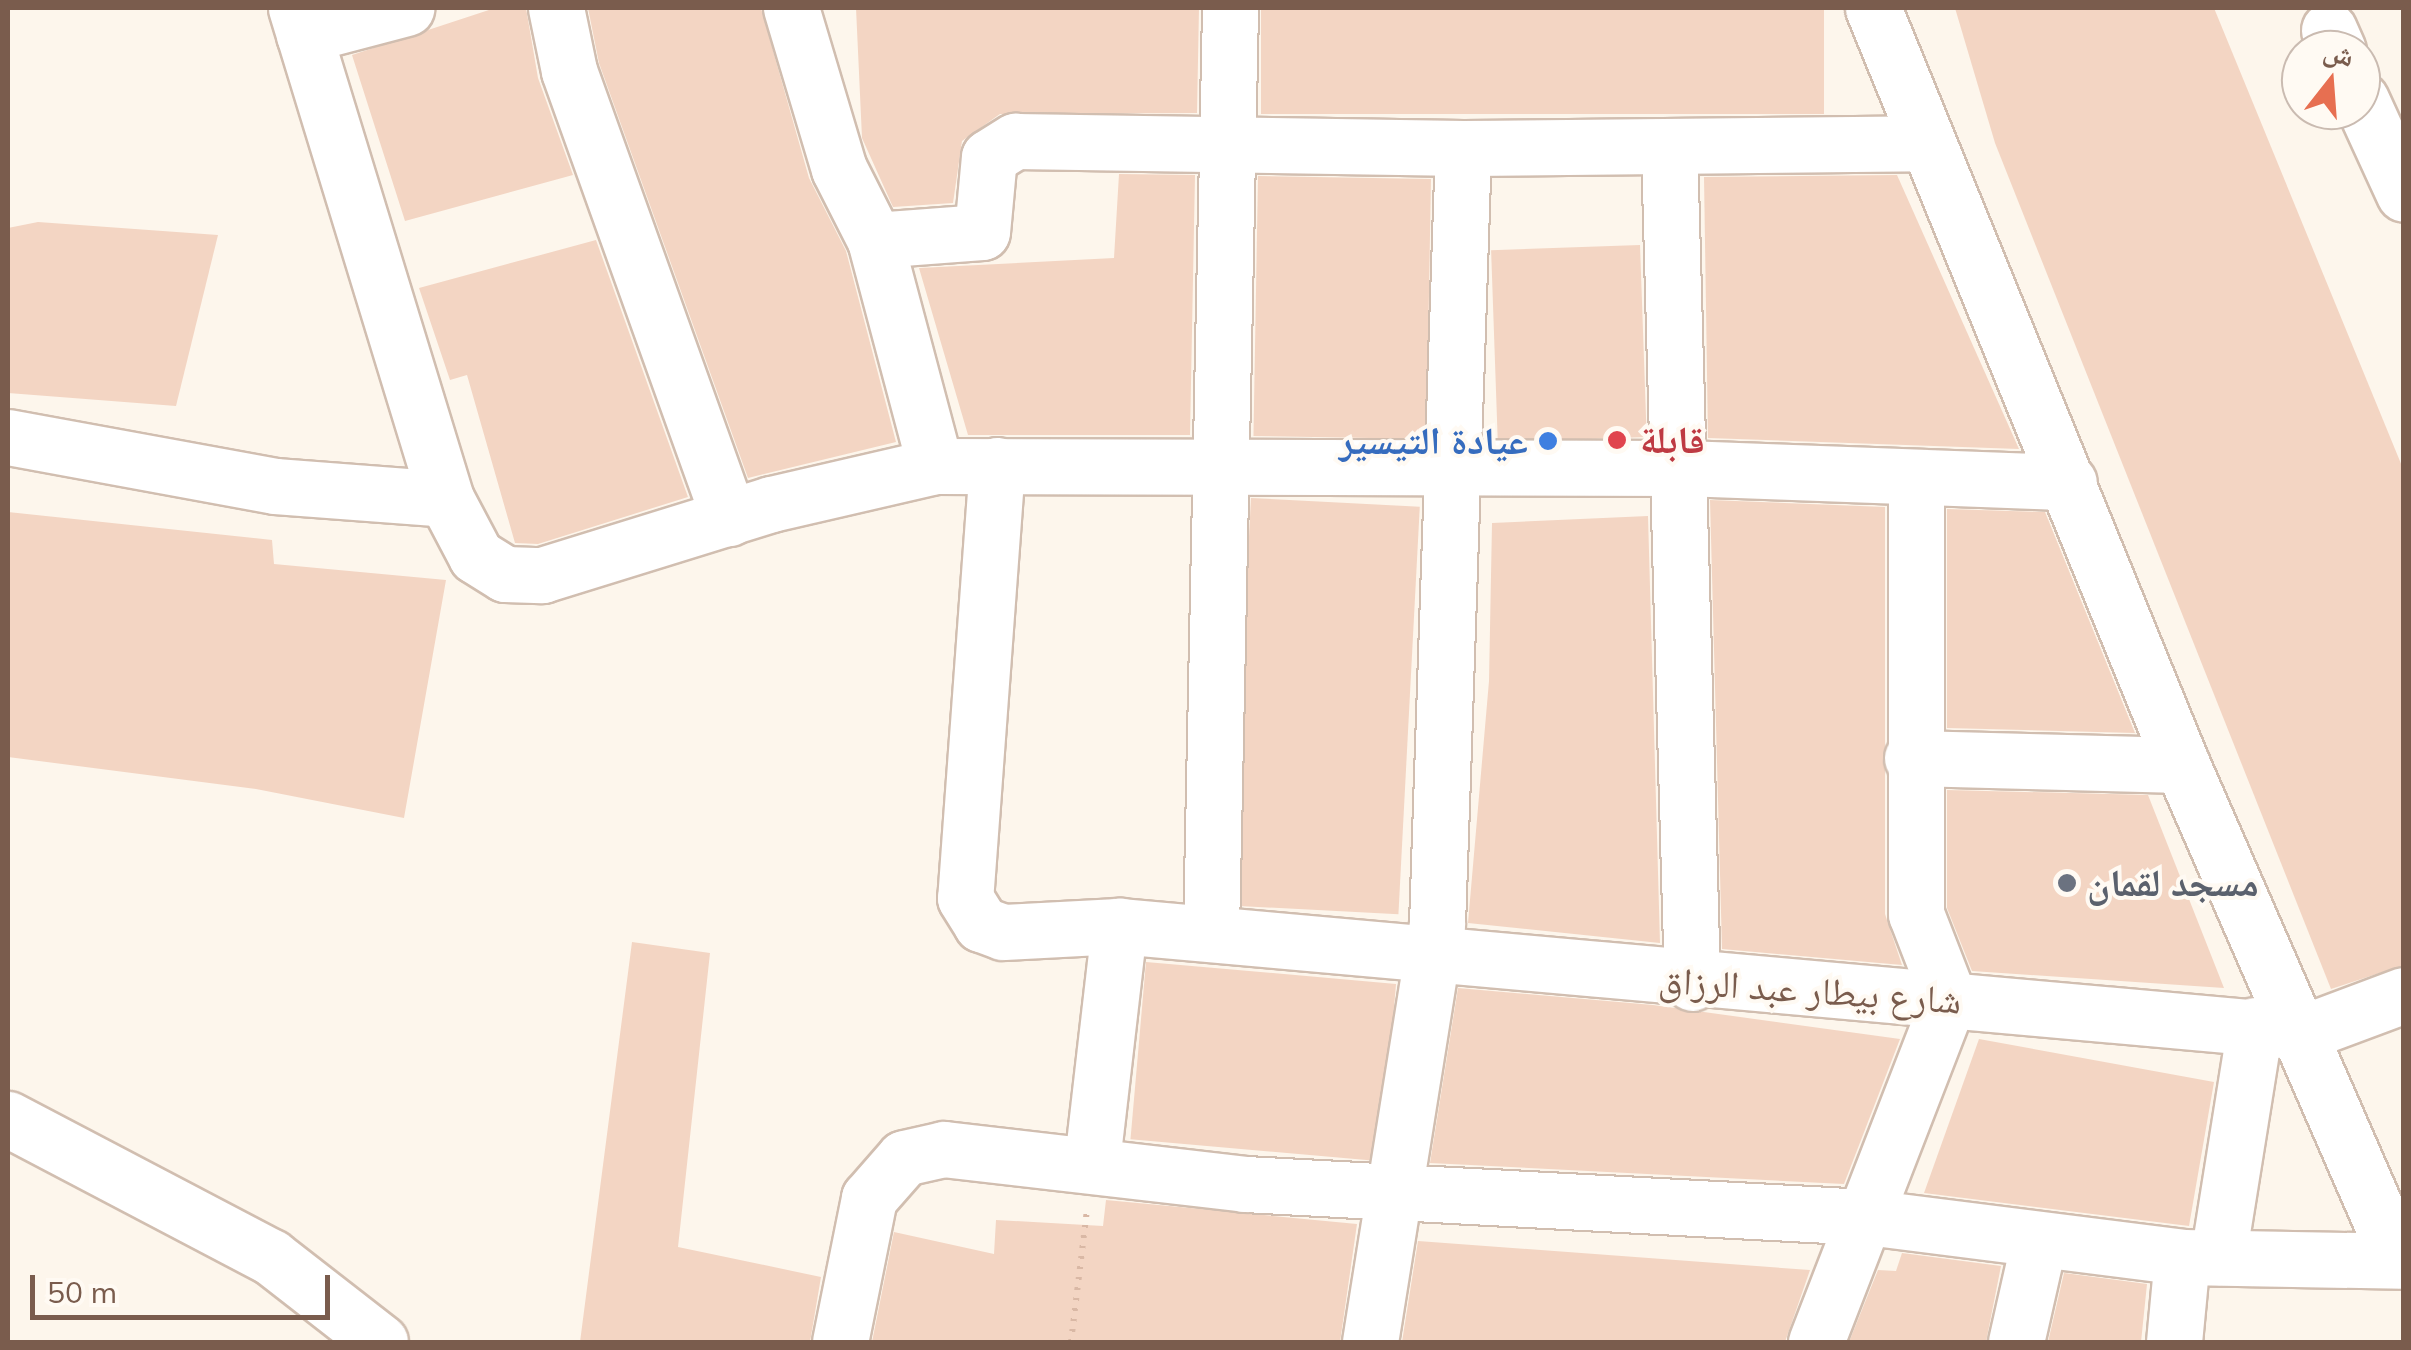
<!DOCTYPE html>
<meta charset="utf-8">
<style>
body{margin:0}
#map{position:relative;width:2411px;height:1350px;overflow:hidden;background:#fdf6ec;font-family:Mulish,"Noto Naskh Arabic",sans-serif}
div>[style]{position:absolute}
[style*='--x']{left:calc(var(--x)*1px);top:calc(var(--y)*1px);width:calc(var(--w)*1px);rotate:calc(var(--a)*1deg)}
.building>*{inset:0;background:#f3d5c3;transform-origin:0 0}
.path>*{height:6px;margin-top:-3px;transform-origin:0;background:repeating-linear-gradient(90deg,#d9b8a5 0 2.5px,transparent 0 10.5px)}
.roads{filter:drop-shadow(2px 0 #d1beb0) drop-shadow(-2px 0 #d1beb0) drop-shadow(0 2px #d1beb0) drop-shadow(0 -2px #d1beb0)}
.minor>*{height:55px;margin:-27.5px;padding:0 27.5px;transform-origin:27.5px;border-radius:27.5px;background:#fff}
.dots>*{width:28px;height:28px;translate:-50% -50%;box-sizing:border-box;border:5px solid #fffaf3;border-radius:50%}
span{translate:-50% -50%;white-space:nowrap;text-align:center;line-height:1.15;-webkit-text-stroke:8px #fffaf3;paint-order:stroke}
.health-label{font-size:38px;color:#be3a42;font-weight:700}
.left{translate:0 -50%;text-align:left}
.shop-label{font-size:38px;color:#366cbe;font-weight:700}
.right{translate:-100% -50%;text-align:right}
.worship-label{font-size:38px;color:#5b616d;font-weight:700}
.street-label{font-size:38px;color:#7a5c4d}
.frame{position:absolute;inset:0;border:10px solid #7a5c4d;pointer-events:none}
.north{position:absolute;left:2281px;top:30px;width:100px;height:100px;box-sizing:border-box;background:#fffaf3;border:2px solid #cabbb1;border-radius:50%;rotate:17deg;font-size:28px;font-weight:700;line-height:40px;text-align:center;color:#7a5c4d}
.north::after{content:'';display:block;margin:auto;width:35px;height:45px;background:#e76f51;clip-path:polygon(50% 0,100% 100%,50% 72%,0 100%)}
.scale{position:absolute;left:30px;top:1275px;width:300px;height:45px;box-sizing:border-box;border:5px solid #7a5c4d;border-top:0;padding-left:12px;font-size:30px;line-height:35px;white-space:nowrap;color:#7a5c4d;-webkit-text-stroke:8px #fffaf3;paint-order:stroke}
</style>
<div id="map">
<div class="building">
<i style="clip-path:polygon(495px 8px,526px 8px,538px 78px,573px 175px,405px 221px,352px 55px)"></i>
<i style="clip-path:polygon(588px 8px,761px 8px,809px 178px,846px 251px,896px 442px,748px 478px,599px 63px)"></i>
<i style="clip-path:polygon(856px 8px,1199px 8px,1197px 113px,1000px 114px,962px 141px,953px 203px,893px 207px,862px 138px)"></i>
<i style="left:1261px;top:8px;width:563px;height:106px"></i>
<i style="clip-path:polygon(1955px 8px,2214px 8px,2404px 471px,2404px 965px,2331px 989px,1995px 143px)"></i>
<i style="clip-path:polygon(1119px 174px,1195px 175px,1190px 435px,968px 435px,919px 268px,1114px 258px)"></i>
<i style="clip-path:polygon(1897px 175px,2019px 449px,1708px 438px,1704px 177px)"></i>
<i style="left:1258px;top:176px;width:173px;height:260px;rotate:1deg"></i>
<i style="clip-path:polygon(38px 222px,218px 235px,176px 406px,8px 393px,8px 228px)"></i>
<i style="clip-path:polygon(596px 240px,688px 497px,538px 544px,515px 543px,467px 375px,450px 380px,419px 288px)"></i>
<i style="left:1640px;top:245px;width:192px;height:149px;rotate:88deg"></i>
<i style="left:1251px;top:498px;width:169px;height:408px;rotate:3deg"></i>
<i style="clip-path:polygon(1710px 500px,1885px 507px,1885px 914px,1902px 965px,1722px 949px)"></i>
<i style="clip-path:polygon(1947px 509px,2045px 512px,2135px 733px,1947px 728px)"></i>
<i style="clip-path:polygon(8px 512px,272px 540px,274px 564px,446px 580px,404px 818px,256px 789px,8px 757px)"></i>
<i style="clip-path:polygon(1648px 516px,1660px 943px,1468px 923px,1489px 681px,1492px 523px)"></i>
<i style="clip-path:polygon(1947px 790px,2148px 795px,2224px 988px,1972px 971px,1947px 908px)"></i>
<i style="clip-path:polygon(632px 942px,710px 953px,678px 1247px,821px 1277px,810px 1342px,580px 1342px)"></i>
<i style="left:1146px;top:962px;width:251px;height:178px;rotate:5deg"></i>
<i style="clip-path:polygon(1458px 988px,1653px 1005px,1900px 1039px,1844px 1184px,1430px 1163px)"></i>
<i style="clip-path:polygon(1979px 1039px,2214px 1082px,2189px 1226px,1924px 1193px)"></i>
<i style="clip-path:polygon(1106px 1200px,1357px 1224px,1340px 1342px,872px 1342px,894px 1232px,994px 1254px,996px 1220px,1103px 1226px)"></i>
<i style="clip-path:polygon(1418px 1241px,1810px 1270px,1785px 1342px,1402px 1342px)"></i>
<i style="clip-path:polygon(1902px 1253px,2001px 1266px,1986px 1342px,1849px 1342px,1878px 1270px,1896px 1271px)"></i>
<i style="clip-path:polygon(2064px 1273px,2147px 1284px,2141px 1342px,2048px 1342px)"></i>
</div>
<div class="path">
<i style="--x:1071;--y:1342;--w:133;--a:-83.1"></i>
</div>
<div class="roads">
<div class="minor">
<i style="--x:296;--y:8;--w:513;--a:73.01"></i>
<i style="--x:446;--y:499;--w:64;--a:62.2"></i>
<i style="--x:476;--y:556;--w:34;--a:32"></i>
<i style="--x:505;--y:574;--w:37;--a:2"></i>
<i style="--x:542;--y:575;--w:240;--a:-17.2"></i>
<i style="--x:771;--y:504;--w:168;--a:-13"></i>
<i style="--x:935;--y:466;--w:748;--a:0.15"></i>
<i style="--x:1683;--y:468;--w:386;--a:2.1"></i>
<i style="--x:556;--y:8;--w:64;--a:78.3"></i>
<i style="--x:569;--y:71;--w:475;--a:70.3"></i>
<i style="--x:791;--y:8;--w:168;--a:73.4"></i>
<i style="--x:839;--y:169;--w:80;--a:63.1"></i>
<i style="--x:875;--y:240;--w:234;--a:75.1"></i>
<i style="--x:1873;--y:8;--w:818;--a:67.8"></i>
<i style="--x:2182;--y:765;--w:540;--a:66.43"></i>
<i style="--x:2329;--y:30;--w:22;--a:66"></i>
<i style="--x:304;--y:35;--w:106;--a:-14.8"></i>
<i style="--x:2361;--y:100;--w:103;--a:65.4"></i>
<i style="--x:1669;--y:148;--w:835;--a:88.42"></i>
<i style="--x:875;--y:240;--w:107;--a:-4.3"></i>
<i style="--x:982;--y:232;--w:75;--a:-84.7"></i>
<i style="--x:989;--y:157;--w:31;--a:-32"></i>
<i style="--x:1015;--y:141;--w:448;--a:0.9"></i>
<i style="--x:1463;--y:148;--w:461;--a:-0.6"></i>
<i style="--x:8;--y:437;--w:271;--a:10.4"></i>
<i style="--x:275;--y:486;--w:171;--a:4.3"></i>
<i style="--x:997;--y:465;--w:434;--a:94.2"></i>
<i style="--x:965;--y:898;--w:31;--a:58"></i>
<i style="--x:981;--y:924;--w:23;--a:20"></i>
<i style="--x:1003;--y:932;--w:116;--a:-3"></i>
<i style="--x:1912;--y:758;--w:270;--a:1.5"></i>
<i style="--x:1211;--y:931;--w:923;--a:-88.82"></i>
<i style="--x:8;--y:1119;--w:297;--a:27.7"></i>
<i style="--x:271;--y:1257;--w:138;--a:37.9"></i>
<i style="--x:1092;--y:1161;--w:237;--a:-83.4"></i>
<i style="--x:1119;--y:926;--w:1191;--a:5.11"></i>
<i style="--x:2305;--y:1032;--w:106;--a:-20.5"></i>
<i style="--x:2218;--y:1257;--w:235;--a:-80.9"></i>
<i style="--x:840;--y:1342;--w:147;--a:-78.6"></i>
<i style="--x:869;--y:1198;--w:53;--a:-48.8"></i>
<i style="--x:904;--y:1158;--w:41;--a:-12.7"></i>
<i style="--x:944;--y:1149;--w:303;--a:6.6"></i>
<i style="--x:1245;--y:1184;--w:623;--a:3.04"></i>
<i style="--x:1867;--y:1217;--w:318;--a:7.2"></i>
<i style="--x:2182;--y:1257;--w:222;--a:1"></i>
<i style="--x:1370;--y:1342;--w:423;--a:-80.9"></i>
<i style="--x:1437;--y:924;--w:776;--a:-88.08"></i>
<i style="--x:1816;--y:1342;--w:368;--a:-68.8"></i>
<i style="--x:1949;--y:999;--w:91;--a:-111.2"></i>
<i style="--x:1916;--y:914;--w:432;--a:-90"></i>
<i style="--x:2016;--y:1342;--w:104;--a:-77.2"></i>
<i style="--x:2174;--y:1342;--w:85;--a:-84.6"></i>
</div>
</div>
<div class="dots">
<i style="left:1617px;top:440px;background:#e0444e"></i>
<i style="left:1548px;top:441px;background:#3f7fe0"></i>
<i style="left:2067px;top:883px;background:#6b7280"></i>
</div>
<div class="health-label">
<span class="left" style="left:1640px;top:440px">قابلة</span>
</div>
<div class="shop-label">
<span class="right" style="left:1528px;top:441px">عيادة التيسير</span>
</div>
<div class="worship-label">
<span class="left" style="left:2087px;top:883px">مسجد لقمان</span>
</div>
<div class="street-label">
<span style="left:1810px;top:990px;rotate:4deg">شارع بيطار عبد الرزاق</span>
</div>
<div class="frame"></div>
<div class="north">ش</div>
<div class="scale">50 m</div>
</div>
